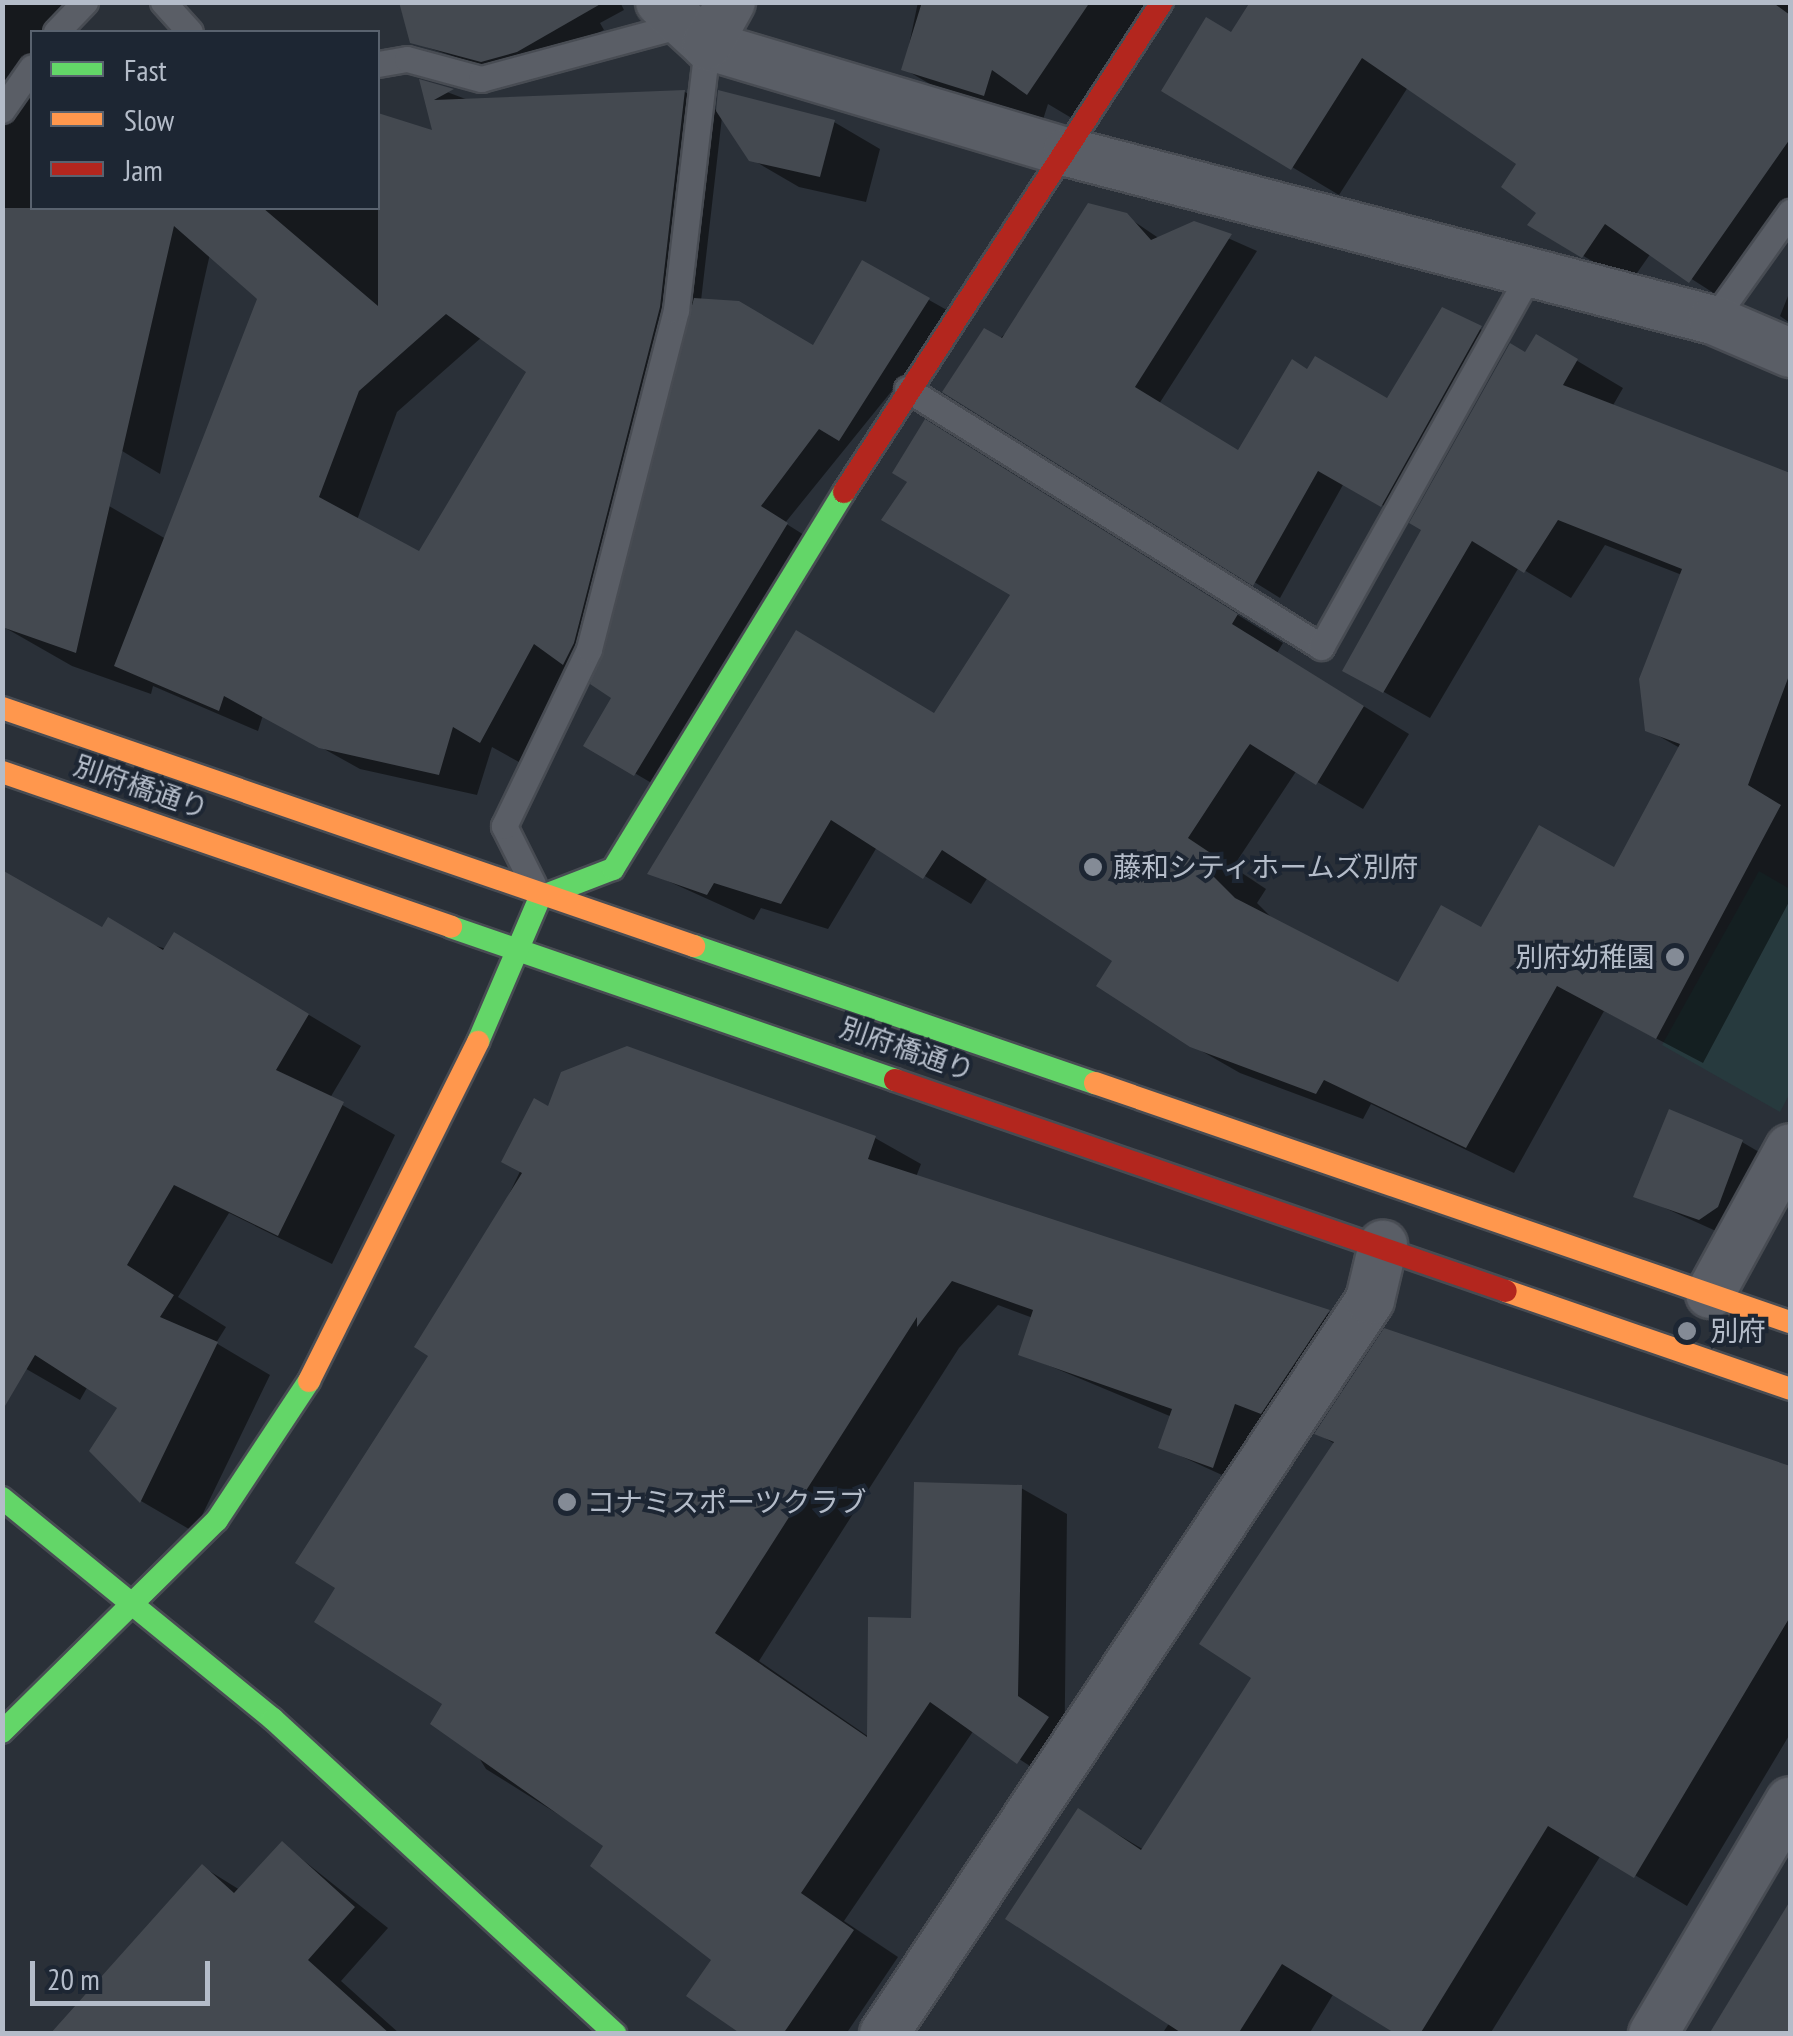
<!DOCTYPE html>
<meta charset="utf-8">
<style>
body{margin:0}
#map{position:relative;width:1793px;height:2036px;overflow:hidden;background:#2a3038;font-family:"PT Sans Narrow","Noto Sans JP",sans-serif}
div>[style]{position:absolute}
[style*='--x']{left:calc(var(--x)*1px);top:calc(var(--y)*1px);width:calc(var(--w)*1px);rotate:calc(var(--a)*1deg)}
.green>*{inset:0;background:#273a3e}
.shadow>*{inset:0;background:#0007}
.building>*{inset:0;background:#444950}
.roads{filter:drop-shadow(2px 0 #484c53) drop-shadow(-2px 0 #484c53) drop-shadow(0 2px #484c53) drop-shadow(0 -2px #484c53)}
.lane>*{height:25px;margin:-12.5px;padding:0 12.5px;transform-origin:12.5px;border-radius:12.5px;background:#5a5e66}
.street>*{height:48px;margin:-24px;padding:0 24px;transform-origin:24px;border-radius:24px;background:#5a5e66}
.fast>*{height:22px;margin:-11px;padding:0 11px;transform-origin:11px;border-radius:11px;background:#63d668}
.slow>*{height:22px;margin:-11px;padding:0 11px;transform-origin:11px;border-radius:11px;background:#ff974d}
.jam>*{height:22px;margin:-11px;padding:0 11px;transform-origin:11px;border-radius:11px;background:#b3261e}
.dots>*{width:28px;height:28px;translate:-50% -50%;box-sizing:border-box;border:5px solid #1d2633;border-radius:50%}
span{translate:-50% -50%;white-space:nowrap;text-align:center;line-height:1.15;-webkit-text-stroke:8px #1d2633;paint-order:stroke}
.street-label{font-size:28px;color:#b4bcc9}
.poi-label{font-size:28px;color:#b4bcc9}
.left{translate:0 -50%;text-align:left}
.right{translate:-100% -50%;text-align:right}
.frame{position:absolute;inset:0;border:5px solid #b4bcc9;pointer-events:none}
.legend{position:absolute;left:30px;top:30px;width:350px;height:180px;box-sizing:border-box;background:#1d2633;border:2px solid #59626f;margin:0;padding:12px 18px;list-style:none;font-size:30px;color:#b4bcc9}
.legend li{display:flex;align-items:center;gap:20px;height:50px}
.legend b{width:50px;border:2px solid #59626f}
.scale{position:absolute;left:30px;top:1961px;width:180px;height:45px;box-sizing:border-box;border:5px solid #b4bcc9;border-top:0;padding-left:12px;font-size:30px;line-height:35px;white-space:nowrap;color:#b4bcc9;-webkit-text-stroke:8px #1d2633;paint-order:stroke}
</style>
<div id="map">
<div class="green">
<i style="clip-path:polygon(1759px 871px,1790px 889px,1790px 1093px,1780px 1112px,1662px 1045px)"></i>
</div>
<div class="shadow">
<i style="clip-path:polygon(evenodd,2px 2px,98px 4px,74px 32px,32px 32px,32px 208px,212px 208px,233px 219px,237px 208px,378px 208px,378px 116px,436px 134px,423px 83px,471px 101px,685px 92px,718px 111px,834px 122px,880px 149px,866px 202px,799px 187px,751px 159px,722px 117px,701px 301px,815px 348px,863px 263px,954px 314px,785px 523px,812px 540px,660px 788px,587px 745px,614px 697px,572px 667px,519px 762px,492px 747px,477px 795px,360px 769px,263px 715px,258px 731px,153px 686px,151px 694px,72px 666px,2px 626px,109px 506px,166px 539px,260px 298px,210px 254px,160px 474px,2px 378px,2px 2px,482px 337px,529px 371px,420px 554px,357px 520px,397px 412px,482px 337px)"></i>
<i style="clip-path:polygon(402px 2px,620px 2px,624px 10px,600px 23px,604px 30px,507px 75px,412px 42px)"></i>
<i style="clip-path:polygon(918px 2px,1168px 2px,1085px 126px,1048px 104px,1041px 126px,961px 102px,904px 69px)"></i>
<i style="clip-path:polygon(1592px 2px,1790px 2px,1790px 232px,1737px 308px,1651px 253px,1630px 283px,1530px 225px,1539px 212px,1520px 164px,1408px 87px,1339px 195px,1292px 167px,1232px 35px)"></i>
<i style="clip-path:polygon(1126px 216px,1160px 239px,1194px 223px,1257px 251px,1159px 404px,1239px 453px,1388px 401px,1443px 310px,1507px 343px,1408px 520px,1344px 483px,1280px 598px,946px 391px)"></i>
<i style="clip-path:polygon(1790px 291px,1790px 323px,1780px 316px)"></i>
<i style="clip-path:polygon(1537px 337px,1623px 388px,1612px 407px,1790px 476px,1790px 900px,1703px 1063px,1604px 1011px,1514px 1173px,1371px 1104px,1363px 1119px,1240px 1073px,1191px 1045px,1116px 961px,988px 877px,971px 904px,877px 847px,828px 929px,761px 908px,754px 920px,650px 873px,935px 716px,1013px 594px,972px 449px,1283px 643px,1277px 653px,1409px 734px,1363px 809px,1297px 770px,1233px 867px,1266px 889px,1257px 903px,1276px 922px,1399px 986px,1482px 930px,1615px 870px,1680px 748px,1648px 730px,1682px 575px,1605px 545px,1571px 598px,1519px 567px,1430px 718px,1345px 670px)"></i>
<i style="clip-path:polygon(103px 931px,227px 966px,361px 1046px,330px 1098px,395px 1135px,332px 1264px,229px 1213px,178px 1297px,226px 1327px,216px 1343px,270px 1375px,194px 1532px,141px 1501px,92px 1451px,121px 1407px,88px 1386px,80px 1400px,2px 1355px)"></i>
<i style="clip-path:polygon(550px 1109px,875px 1138px,921px 1164px,916px 1177px,1329px 1313px,1374px 1339px,1308px 1438px,1281px 1428px,1259px 1492px,1161px 1447px,1172px 1417px,1021px 1354px,1033px 1318px,998px 1305px,959px 1348px,759px 1661px,869px 1737px,914px 1621px,1021px 1488px,1067px 1514px,1064px 1788px,974px 1730px,844px 1921px,898px 1957px,846px 2034px,746px 2034px,714px 1960px,607px 1845px,486px 1769px,445px 1703px,339px 1588px,432px 1355px)"></i>
<i style="clip-path:polygon(1742px 1142px,1788px 1169px,1747px 1245px,1636px 1195px)"></i>
<i style="clip-path:polygon(1385px 1331px,1790px 1469px,1790px 1734px,1687px 1906px,1601px 1855px,1490px 2034px,1400px 2034px,1334px 1993px,1309px 2034px,1162px 2034px,1170px 2022px,1079px 1811px,1144px 1850px,1254px 1678px,1335px 1444px,1318px 1434px)"></i>
<i style="clip-path:polygon(283px 1844px,388px 1928px,341px 1981px,400px 2034px,54px 2034px,203px 1867px,240px 1890px)"></i>
<i style="clip-path:polygon(1782px 1919px,1790px 1924px,1790px 2034px,1728px 2034px)"></i>
</div>
<div class="building">
<i style="clip-path:polygon(399px 2px,604px 2px,517px 52px,481px 62px,410px 43px)"></i>
<i style="clip-path:polygon(922px 2px,1090px 2px,1027px 95px,992px 70px,984px 96px,901px 70px)"></i>
<i style="clip-path:polygon(1250px 2px,1772px 2px,1790px 15px,1790px 139px,1689px 283px,1605px 224px,1582px 258px,1527px 225px,1536px 213px,1501px 187px,1516px 164px,1362px 58px,1291px 170px,1161px 91px,1206px 17px,1231px 32px)"></i>
<i style="clip-path:polygon(evenodd,419px 79px,454px 89px,434px 100px,685px 90px,660px 307px,574px 643px,563px 665px,534px 644px,480px 743px,453px 727px,439px 775px,319px 748px,224px 696px,219px 711px,114px 666px,257px 299px,174px 226px,76px 653px,2px 627px,2px 208px,263px 208px,378px 306px,378px 113px,432px 130px,419px 79px,446px 314px,526px 372px,419px 551px,319px 497px,359px 391px,446px 314px)"></i>
<i style="clip-path:polygon(718px 90px,835px 120px,820px 177px,749px 161px,716px 111px)"></i>
<i style="clip-path:polygon(1088px 203px,1127px 213px,1151px 240px,1194px 221px,1232px 234px,1135px 387px,1238px 450px,1292px 359px,1307px 369px,1315px 356px,1387px 398px,1442px 307px,1482px 326px,1381px 507px,1318px 471px,1253px 586px,942px 392px,984px 328px,1002px 338px)"></i>
<i style="clip-path:polygon(862px 260px,930px 298px,839px 441px,819px 429px,761px 506px,788px 523px,634px 776px,583px 746px,611px 698px,590px 684px,694px 298px,739px 301px,813px 345px)"></i>
<i style="clip-path:polygon(1536px 334px,1578px 359px,1563px 385px,1790px 473px,1790px 673px,1748px 785px,1781px 805px,1656px 1039px,1557px 986px,1466px 1148px,1324px 1080px,1316px 1094px,1190px 1047px,1096px 986px,1112px 961px,942px 850px,923px 879px,831px 820px,781px 904px,714px 883px,707px 895px,647px 874px,796px 630px,934px 713px,1010px 595px,881px 520px,907px 482px,892px 473px,925px 419px,1238px 614px,1232px 624px,1364px 706px,1316px 785px,1250px 744px,1245px 751px,1188px 838px,1221px 860px,1212px 875px,1235px 898px,1398px 982px,1441px 905px,1481px 927px,1539px 825px,1614px 867px,1680px 744px,1645px 731px,1639px 679px,1682px 569px,1558px 520px,1524px 573px,1472px 541px,1383px 693px,1342px 671px,1421px 530px,1409px 523px,1510px 343px,1525px 352px)"></i>
<i style="clip-path:polygon(2px 870px,102px 927px,108px 917px,163px 950px,174px 932px,309px 1014px,276px 1070px,344px 1102px,278px 1236px,174px 1185px,127px 1265px,174px 1295px,160px 1317px,218px 1342px,140px 1503px,89px 1451px,117px 1408px,35px 1355px,2px 1411px)"></i>
<i style="clip-path:polygon(627px 1046px,876px 1136px,868px 1159px,1330px 1310px,1261px 1414px,1235px 1404px,1213px 1468px,1158px 1448px,1172px 1409px,1018px 1355px,1033px 1310px,952px 1281px,917px 1327px,917px 1317px,715px 1633px,867px 1737px,868px 1617px,911px 1618px,914px 1482px,1022px 1485px,1018px 1696px,1049px 1717px,1017px 1764px,930px 1702px,801px 1893px,854px 1930px,783px 2034px,741px 2034px,686px 1996px,711px 1960px,590px 1866px,603px 1846px,430px 1724px,442px 1704px,314px 1622px,335px 1588px,295px 1563px,428px 1356px,414px 1347px,522px 1173px,501px 1162px,534px 1098px,548px 1106px,561px 1072px)"></i>
<i style="clip-path:polygon(1669px 1109px,1743px 1140px,1718px 1207px,1699px 1220px,1633px 1197px)"></i>
<i style="clip-path:polygon(1384px 1328px,1790px 1466px,1790px 1617px,1634px 1878px,1548px 1826px,1420px 2034px,1396px 2034px,1282px 1964px,1238px 2034px,1183px 2034px,1005px 1919px,1078px 1808px,1141px 1850px,1251px 1678px,1199px 1644px,1334px 1442px,1314px 1434px)"></i>
<i style="clip-path:polygon(282px 1841px,355px 1907px,308px 1960px,390px 2034px,50px 2034px,202px 1864px,234px 1893px)"></i>
<i style="clip-path:polygon(1790px 1901px,1790px 2034px,1709px 2034px)"></i>
</div>
<div class="roads">
<div class="lane">
<i style="--x:163;--y:2;--w:40;--a:48"></i>
<i style="--x:56;--y:32;--w:42;--a:-46"></i>
<i style="--x:378;--y:64;--w:29;--a:-10"></i>
<i style="--x:407;--y:59;--w:77;--a:15.1"></i>
<i style="--x:481;--y:79;--w:207;--a:-15.1"></i>
<i style="--x:2;--y:110;--w:52;--a:-55.1"></i>
<i style="--x:1713;--y:320;--w:133;--a:-54.5"></i>
<i style="--x:907;--y:389;--w:488;--a:31.9"></i>
<i style="--x:1321;--y:647;--w:430;--a:-60.8"></i>
<i style="--x:533;--y:884;--w:65;--a:-116.6"></i>
<i style="--x:504;--y:826;--w:196;--a:-64.3"></i>
<i style="--x:589;--y:649;--w:350;--a:-75.6"></i>
<i style="--x:676;--y:310;--w:267;--a:-83.3"></i>
</div>
<div class="street">
<i style="--x:660;--y:2;--w:64;--a:42.5"></i>
<i style="--x:707;--y:45;--w:376;--a:16.6"></i>
<i style="--x:1067;--y:152;--w:667;--a:14.58"></i>
<i style="--x:1713;--y:320;--w:84;--a:23.2"></i>
<i style="--x:707;--y:45;--w:49;--a:-60.8"></i>
<i style="--x:1710;--y:1294;--w:166;--a:-61.3"></i>
<i style="--x:884;--y:2034;--w:880;--a:-56.49"></i>
<i style="--x:1370;--y:1300;--w:57;--a:-76.7"></i>
<i style="--x:1653;--y:2034;--w:270;--a:-59.5"></i>
</div>
<div class="fast">
<i style="--x:451;--y:927;--w:470;--a:19"></i>
<i style="--x:694;--y:946;--w:424;--a:18.9"></i>
<i style="--x:478;--y:1042;--w:158;--a:-66.8"></i>
<i style="--x:540;--y:897;--w:78;--a:-21"></i>
<i style="--x:613;--y:869;--w:442;--a:-58.5"></i>
<i style="--x:2;--y:1498;--w:350;--a:39.2"></i>
<i style="--x:273;--y:1719;--w:465;--a:42.6"></i>
<i style="--x:2;--y:1732;--w:302;--a:-44.6"></i>
<i style="--x:217;--y:1520;--w:167;--a:-56.5"></i>
</div>
<div class="slow">
<i style="--x:2;--y:708;--w:732;--a:18.98"></i>
<i style="--x:2;--y:772;--w:475;--a:19"></i>
<i style="--x:1095;--y:1083;--w:735;--a:18.98"></i>
<i style="--x:1506;--y:1291;--w:300;--a:19"></i>
<i style="--x:309;--y:1381;--w:379;--a:-63.5"></i>
</div>
<div class="jam">
<i style="--x:844;--y:492;--w:584;--a:-57.02"></i>
<i style="--x:895;--y:1080;--w:646;--a:19.05"></i>
</div>
</div>
<div class="dots">
<i style="left:1093px;top:867px;background:#848b96"></i>
<i style="left:1675px;top:957px;background:#848b96"></i>
<i style="left:1687px;top:1331px;background:#848b96"></i>
<i style="left:567px;top:1502px;background:#848b96"></i>
</div>
<div class="street-label">
<span style="left:141px;top:787px;rotate:19deg">別府橋通り</span>
<span style="left:907px;top:1049px;rotate:19deg">別府橋通り</span>
</div>
<div class="poi-label">
<span class="left" style="left:1113px;top:867px">藤和シティホームズ別府</span>
<span class="right" style="left:1655px;top:957px">別府幼稚園</span>
<span class="left" style="left:1710px;top:1331px">別府</span>
<span class="left" style="left:587px;top:1502px">コナミスポーツクラブ</span>
</div>
<div class="frame"></div>
<ul class="legend">
<li><b style="height:12px;background:#63d668"></b>Fast</li>
<li><b style="height:12px;background:#ff974d"></b>Slow</li>
<li><b style="height:12px;background:#b3261e"></b>Jam</li>
</ul>
<div class="scale">20 m</div>
</div>
